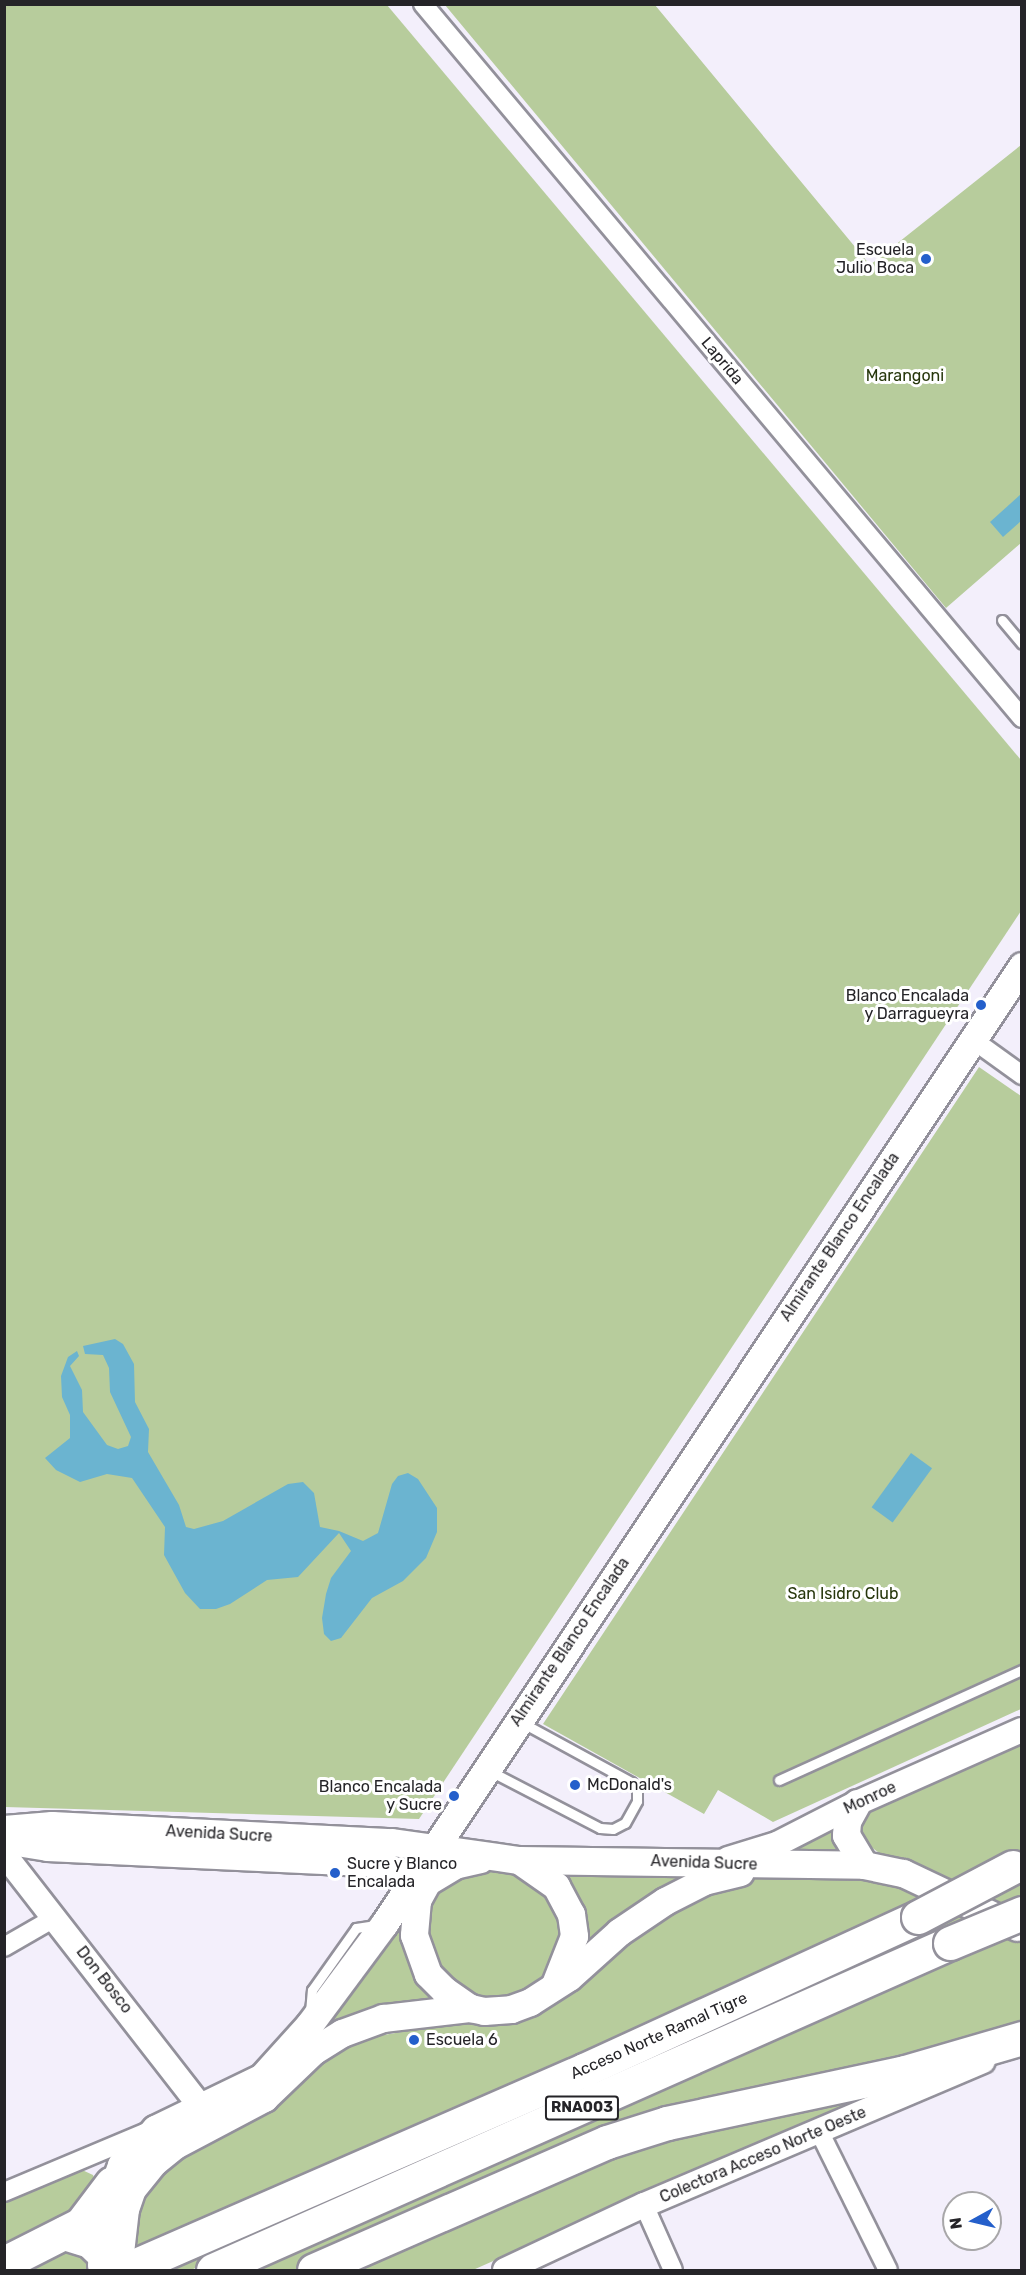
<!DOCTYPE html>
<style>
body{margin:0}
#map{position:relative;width:1026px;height:2275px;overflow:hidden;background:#f3effb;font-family:Rubik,sans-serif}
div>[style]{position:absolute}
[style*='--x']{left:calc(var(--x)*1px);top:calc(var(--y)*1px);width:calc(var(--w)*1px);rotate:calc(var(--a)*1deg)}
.green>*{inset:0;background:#b7cc9c}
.round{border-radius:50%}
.water>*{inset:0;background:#6bb4d0;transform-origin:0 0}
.roads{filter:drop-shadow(2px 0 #93919b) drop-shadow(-2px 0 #93919b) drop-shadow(0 2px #93919b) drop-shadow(0 -2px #93919b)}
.service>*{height:9px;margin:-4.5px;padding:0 4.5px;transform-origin:4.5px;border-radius:4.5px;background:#fff}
.minor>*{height:18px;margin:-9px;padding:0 9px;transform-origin:9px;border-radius:9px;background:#fff}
.tertiary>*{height:24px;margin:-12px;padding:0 12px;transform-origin:12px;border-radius:12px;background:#fff}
.secondary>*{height:27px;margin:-13.5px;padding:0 13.5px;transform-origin:13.5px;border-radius:13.5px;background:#fff}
.motorway>*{height:33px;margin:-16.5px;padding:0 16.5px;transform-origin:16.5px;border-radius:16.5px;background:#fff}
.bridges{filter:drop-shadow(2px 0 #93919b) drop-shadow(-2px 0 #93919b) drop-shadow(0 2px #93919b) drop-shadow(0 -2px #93919b)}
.motorway-bridge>*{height:33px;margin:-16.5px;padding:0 16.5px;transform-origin:16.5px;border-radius:16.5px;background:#fff}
.dots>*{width:16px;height:16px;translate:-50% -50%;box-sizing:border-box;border:3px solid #fff;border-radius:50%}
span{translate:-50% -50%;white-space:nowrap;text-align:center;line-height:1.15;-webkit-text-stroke:6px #fff;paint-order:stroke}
.shield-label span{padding:2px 4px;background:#fff;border:2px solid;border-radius:4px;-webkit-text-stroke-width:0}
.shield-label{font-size:15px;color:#252428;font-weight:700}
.poi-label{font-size:16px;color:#252428}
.right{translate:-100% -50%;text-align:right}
.left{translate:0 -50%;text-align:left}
.street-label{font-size:16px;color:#252428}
.park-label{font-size:16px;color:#27370c}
.frame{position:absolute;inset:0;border:6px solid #252428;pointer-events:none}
.north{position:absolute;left:942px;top:2191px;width:60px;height:60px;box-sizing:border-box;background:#fff;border:2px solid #a8a7a9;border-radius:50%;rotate:262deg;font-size:16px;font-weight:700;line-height:24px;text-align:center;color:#252428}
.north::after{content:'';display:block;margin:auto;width:21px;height:27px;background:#245fcb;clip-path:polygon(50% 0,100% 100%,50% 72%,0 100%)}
</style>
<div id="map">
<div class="green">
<i style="clip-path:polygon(5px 5px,387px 5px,1021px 760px,1021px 911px,419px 1819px,5px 1807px)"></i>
<i style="clip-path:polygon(445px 5px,655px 5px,870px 265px,1021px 145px,1021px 543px,946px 608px)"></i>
<i style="clip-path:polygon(979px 1067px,1021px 1096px,1021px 1709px,773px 1822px,718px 1790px,704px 1814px,543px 1724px)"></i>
<i style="clip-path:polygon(1021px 1736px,1021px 1912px,952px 1880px,883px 1856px,866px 1843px,861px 1830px,863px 1815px,870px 1803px)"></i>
<i style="clip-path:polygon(833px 1823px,840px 1851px,782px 1851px)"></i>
<i class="round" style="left:426px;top:1865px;width:136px;height:136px"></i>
<i style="clip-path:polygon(559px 1868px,708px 1874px,578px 1959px)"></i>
<i style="clip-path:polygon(809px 1873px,869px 1875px,1021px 1932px,1021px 2023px,929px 2052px,710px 2102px,303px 2270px,237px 2270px,372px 2188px,191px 2270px,154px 2270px,123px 2262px,141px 2181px,342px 2042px,532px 2010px,682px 1899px,737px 1880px)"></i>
<i style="clip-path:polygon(406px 1914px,448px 2006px,309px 2038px)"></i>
<i style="clip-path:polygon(905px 2083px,830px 2112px,473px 2270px,342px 2270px,591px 2157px)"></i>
<i style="clip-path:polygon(80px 2169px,93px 2175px,96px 2183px,65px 2219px,5px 2249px,5px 2201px)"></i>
<i style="clip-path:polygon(71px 2236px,94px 2270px,5px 2270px)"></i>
</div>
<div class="water">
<i style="clip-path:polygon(1021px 494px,1021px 521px,1003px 537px,990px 522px)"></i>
<i style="clip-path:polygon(115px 1339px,123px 1344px,134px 1364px,135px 1402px,149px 1429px,148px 1452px,179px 1505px,186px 1527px,194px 1529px,223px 1521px,288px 1484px,303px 1482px,314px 1493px,320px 1527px,339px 1531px,363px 1541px,378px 1533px,392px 1484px,398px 1476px,408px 1473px,418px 1479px,437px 1508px,437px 1532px,426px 1558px,403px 1581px,372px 1598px,341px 1638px,331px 1641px,324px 1634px,322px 1618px,326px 1594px,331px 1578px,351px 1551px,339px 1533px,298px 1577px,267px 1580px,230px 1604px,216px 1609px,200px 1609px,185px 1593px,164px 1555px,165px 1527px,132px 1478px,107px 1474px,80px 1482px,56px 1470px,45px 1458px,70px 1438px,70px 1415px,62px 1397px,61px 1376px,68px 1357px,77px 1351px,79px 1356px,70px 1366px,82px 1390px,83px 1412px,107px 1445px,118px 1449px,128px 1446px,131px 1437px,110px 1392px,109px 1368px,103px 1355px,85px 1354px,83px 1346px)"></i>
<i style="left:911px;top:1453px;width:26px;height:67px;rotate:36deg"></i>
</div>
<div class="roads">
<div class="service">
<i style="--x:1002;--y:620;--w:31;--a:50"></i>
<i style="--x:488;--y:1770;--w:126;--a:27.4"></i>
<i style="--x:600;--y:1828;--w:13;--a:4"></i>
<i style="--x:613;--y:1829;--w:13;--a:-27"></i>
<i style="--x:625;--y:1823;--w:25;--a:-61"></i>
<i style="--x:637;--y:1801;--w:12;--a:-90"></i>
<i style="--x:637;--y:1789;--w:9;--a:-131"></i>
<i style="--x:631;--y:1782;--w:123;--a:-151.4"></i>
<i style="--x:779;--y:1780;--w:267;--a:-24.4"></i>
<i style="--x:310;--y:2012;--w:22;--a:-85"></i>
<i style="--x:312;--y:1990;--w:76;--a:-54.6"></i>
<i style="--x:356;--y:1928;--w:20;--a:-9"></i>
</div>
<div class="minor">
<i style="--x:423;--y:4;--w:932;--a:50.01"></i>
<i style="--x:972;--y:1039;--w:62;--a:35.8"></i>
<i style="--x:4;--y:1947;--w:60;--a:-30"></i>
<i style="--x:819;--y:2131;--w:155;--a:63.6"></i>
<i style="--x:4;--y:2192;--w:155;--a:-22.8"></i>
<i style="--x:644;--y:2205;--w:71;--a:66"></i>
</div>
<div class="tertiary">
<i style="--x:4;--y:1854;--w:321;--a:52.1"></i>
<i style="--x:728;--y:1859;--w:51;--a:-17"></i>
<i style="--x:777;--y:1844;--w:90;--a:-27.1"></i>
<i style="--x:857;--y:1803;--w:180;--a:-23.9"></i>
<i style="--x:505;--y:2270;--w:153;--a:-25.1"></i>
<i style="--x:644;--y:2205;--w:368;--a:-23"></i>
</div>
<div class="secondary">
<i style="--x:857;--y:1803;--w:21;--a:119"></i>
<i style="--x:847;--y:1821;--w:14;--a:94"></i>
<i style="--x:846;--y:1835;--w:35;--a:59"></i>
<i style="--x:4;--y:1829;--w:48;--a:-4.8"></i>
<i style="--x:52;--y:1825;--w:340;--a:2.9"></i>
<i style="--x:392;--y:1842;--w:128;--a:8.1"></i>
<i style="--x:519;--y:1860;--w:345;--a:0.8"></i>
<i style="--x:864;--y:1865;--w:40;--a:12"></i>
<i style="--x:903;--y:1873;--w:126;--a:25.3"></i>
<i style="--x:4;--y:1840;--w:44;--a:9.2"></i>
<i style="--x:47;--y:1847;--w:334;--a:2.7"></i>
<i style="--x:381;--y:1863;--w:23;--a:31"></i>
<i style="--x:401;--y:1875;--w:30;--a:57"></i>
<i style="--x:480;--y:1859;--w:26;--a:167"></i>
<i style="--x:455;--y:1865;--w:33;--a:149"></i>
<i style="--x:427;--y:1882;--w:21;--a:119"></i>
<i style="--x:417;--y:1900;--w:35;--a:95"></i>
<i style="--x:414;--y:1935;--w:41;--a:70.3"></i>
<i style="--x:428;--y:1974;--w:23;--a:45"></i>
<i style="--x:444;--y:1990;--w:32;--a:35"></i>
<i style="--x:470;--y:2008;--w:14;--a:12"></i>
<i style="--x:484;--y:2011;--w:27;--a:-4"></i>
<i style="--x:511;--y:2009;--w:20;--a:-20"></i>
<i style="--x:530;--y:2002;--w:46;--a:-32.7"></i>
<i style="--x:569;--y:1977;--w:67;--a:-42"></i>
<i style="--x:619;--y:1932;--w:55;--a:-34"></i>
<i style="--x:665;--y:1901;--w:44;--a:-27.1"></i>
<i style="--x:704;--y:1881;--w:37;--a:-14"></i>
<i style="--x:520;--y:1861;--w:44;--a:34.8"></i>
<i style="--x:556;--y:1886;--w:32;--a:62"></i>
<i style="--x:571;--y:1914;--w:22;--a:82"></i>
<i style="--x:574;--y:1936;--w:52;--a:111.6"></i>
<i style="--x:101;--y:2265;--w:56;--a:-85.9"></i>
<i style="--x:105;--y:2209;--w:47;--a:-70"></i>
<i style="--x:121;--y:2165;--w:50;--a:-46.6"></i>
<i style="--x:155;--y:2129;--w:119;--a:-25.9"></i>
<i style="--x:262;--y:2077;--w:70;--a:-47.9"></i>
<i style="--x:309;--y:2025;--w:126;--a:-53.4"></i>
<i style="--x:384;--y:1924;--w:1151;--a:-56.34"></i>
<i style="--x:118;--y:2270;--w:61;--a:-83.5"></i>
<i style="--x:125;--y:2209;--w:21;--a:-71"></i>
<i style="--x:132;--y:2189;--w:35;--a:-51"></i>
<i style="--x:154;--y:2162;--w:27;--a:-39"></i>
<i style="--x:175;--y:2145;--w:101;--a:-27.8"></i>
<i style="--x:264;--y:2098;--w:68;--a:-43.8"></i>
<i style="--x:313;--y:2051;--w:34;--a:-32"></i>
<i style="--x:342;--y:2033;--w:44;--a:-20.1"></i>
<i style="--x:383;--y:2018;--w:88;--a:-6.6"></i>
</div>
<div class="motorway">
<i style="--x:64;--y:2233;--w:27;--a:17"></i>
<i style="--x:90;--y:2241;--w:39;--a:44"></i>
<i style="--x:4;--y:2263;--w:86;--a:-26.9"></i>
<i style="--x:81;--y:2224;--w:51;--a:-52.9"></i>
<i style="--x:125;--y:2270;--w:501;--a:-23.54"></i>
<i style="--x:584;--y:2070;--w:367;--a:-24.6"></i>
<i style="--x:213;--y:2270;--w:806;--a:-23.93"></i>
<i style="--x:314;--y:2270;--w:320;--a:-23.6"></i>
<i style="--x:607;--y:2142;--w:63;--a:-17.6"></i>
<i style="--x:667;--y:2123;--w:243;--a:-12.1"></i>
<i style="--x:905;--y:2072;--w:122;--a:-16.2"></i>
</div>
</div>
<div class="bridges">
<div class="motorway-bridge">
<i style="--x:918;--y:1917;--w:107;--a:-27.8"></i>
<i style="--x:950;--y:1943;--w:78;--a:-22.6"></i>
</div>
</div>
<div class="dots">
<i style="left:926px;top:259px;background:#245fcb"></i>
<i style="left:981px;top:1005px;background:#245fcb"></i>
<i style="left:575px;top:1785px;background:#245fcb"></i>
<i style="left:454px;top:1796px;background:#245fcb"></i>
<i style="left:335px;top:1873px;background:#245fcb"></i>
<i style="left:414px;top:2040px;background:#245fcb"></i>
</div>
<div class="shield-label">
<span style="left:582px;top:2108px">RNA003</span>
</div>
<div class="poi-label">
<span class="right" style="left:914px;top:259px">Escuela<br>Julio Boca</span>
<span class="right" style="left:969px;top:1005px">Blanco Encalada<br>y Darragueyra</span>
<span class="left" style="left:587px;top:1785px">McDonald's</span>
<span class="right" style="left:442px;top:1796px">Blanco Encalada<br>y Sucre</span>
<span class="left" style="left:347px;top:1873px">Sucre y Blanco<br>Encalada</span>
<span class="left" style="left:426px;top:2040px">Escuela 6</span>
</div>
<div class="street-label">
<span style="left:722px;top:361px;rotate:50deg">Laprida</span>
<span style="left:840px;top:1237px;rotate:-56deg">Almirante Blanco Encalada</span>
<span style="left:570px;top:1642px;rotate:-56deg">Almirante Blanco Encalada</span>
<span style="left:870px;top:1798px;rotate:-25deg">Monroe</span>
<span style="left:219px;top:1834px;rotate:3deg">Avenida Sucre</span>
<span style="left:704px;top:1863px;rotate:2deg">Avenida Sucre</span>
<span style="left:104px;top:1980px;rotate:52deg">Don Bosco</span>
<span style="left:659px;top:2036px;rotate:-24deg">Acceso Norte Ramal Tigre</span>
<span style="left:763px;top:2155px;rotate:-23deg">Colectora Acceso Norte Oeste</span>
</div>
<div class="park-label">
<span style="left:905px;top:376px">Marangoni</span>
<span style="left:843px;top:1594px">San Isidro Club</span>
</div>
<div class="frame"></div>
<div class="north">N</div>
</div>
